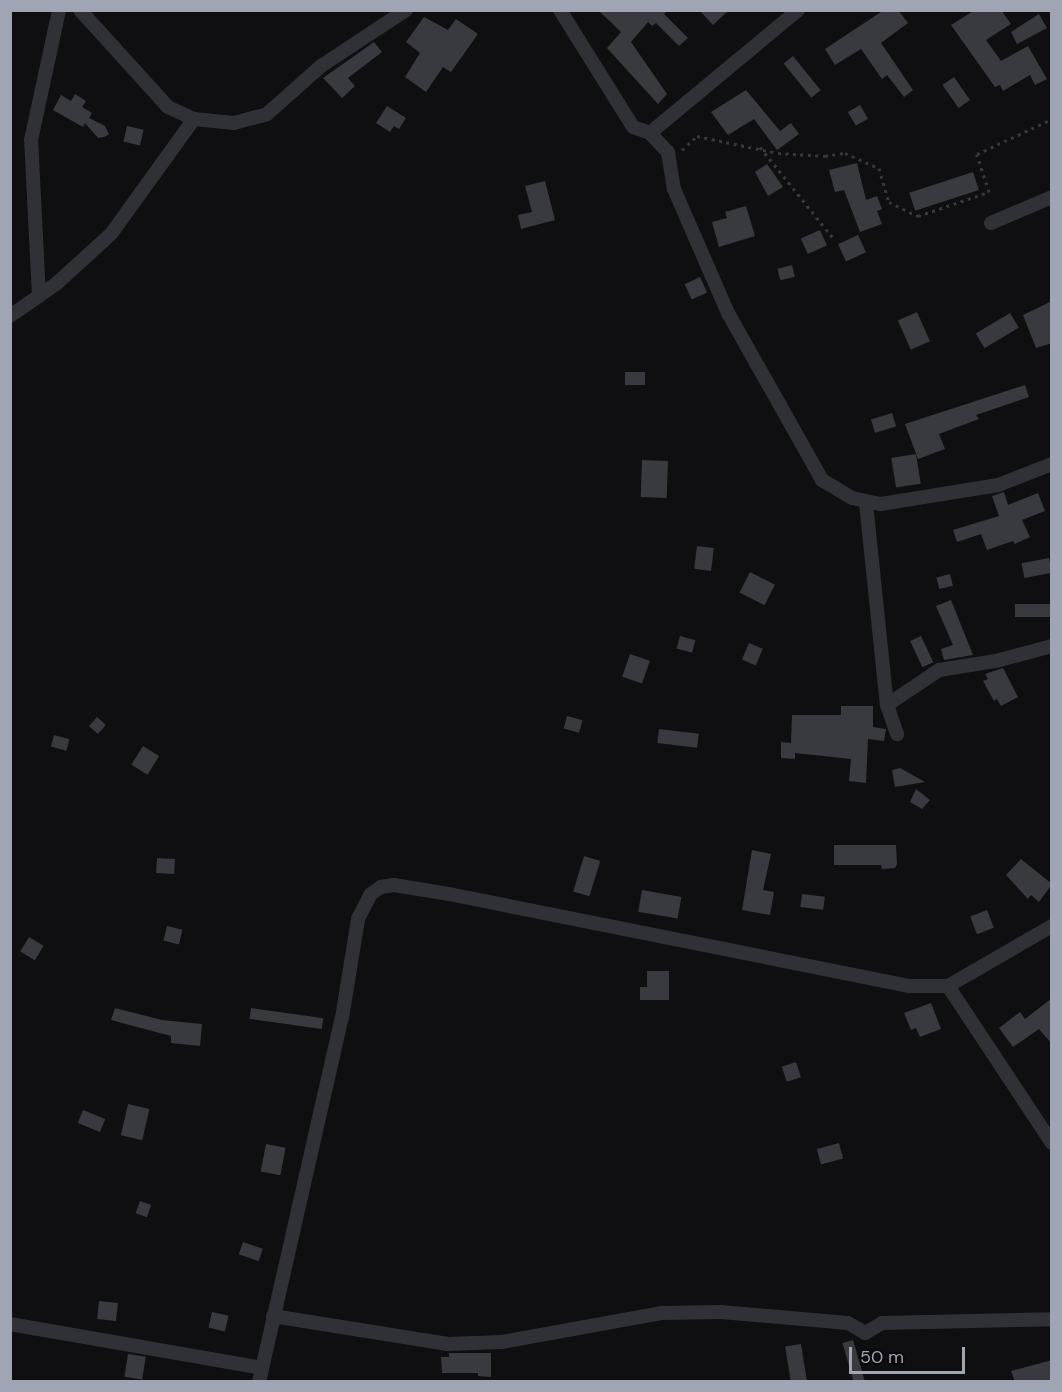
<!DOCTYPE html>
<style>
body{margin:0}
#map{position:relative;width:1062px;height:1392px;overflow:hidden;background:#0f0f11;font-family:"DM Sans",sans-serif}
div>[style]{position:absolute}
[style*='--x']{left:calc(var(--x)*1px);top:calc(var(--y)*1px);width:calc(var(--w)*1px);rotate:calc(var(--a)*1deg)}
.building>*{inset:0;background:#383a3f;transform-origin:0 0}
.path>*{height:3px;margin-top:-1.5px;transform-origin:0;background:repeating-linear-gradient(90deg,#36383d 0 3px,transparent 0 7.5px)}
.minor>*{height:14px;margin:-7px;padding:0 7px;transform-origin:7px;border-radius:7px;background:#303136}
span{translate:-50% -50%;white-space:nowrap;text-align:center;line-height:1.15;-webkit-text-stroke:4.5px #0a0a0c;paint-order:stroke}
.frame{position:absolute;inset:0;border:12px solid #9fa5b3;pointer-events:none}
.scale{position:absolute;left:849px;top:1347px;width:116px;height:27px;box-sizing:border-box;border:3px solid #9fa5b3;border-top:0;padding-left:8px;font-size:18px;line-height:21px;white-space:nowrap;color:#9fa5b3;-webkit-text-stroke:4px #0a0a0c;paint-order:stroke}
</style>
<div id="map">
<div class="building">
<i style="clip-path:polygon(598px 10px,668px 10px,664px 14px,688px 38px,679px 46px,656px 23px,652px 26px,648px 22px,631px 42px,667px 94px,658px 104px,607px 48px,621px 32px)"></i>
<i style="clip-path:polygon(699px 10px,729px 10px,713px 25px)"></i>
<i style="clip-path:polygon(884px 10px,898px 10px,908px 23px,881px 43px,913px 90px,904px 97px,887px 75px,882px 79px,861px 49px,835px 65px,825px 49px)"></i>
<i style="clip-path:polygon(975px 10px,1001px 10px,1011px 24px,986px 40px,1001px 61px,1028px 46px,1047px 79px,1035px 85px,1030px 75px,1003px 91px,1000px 85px,995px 87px,951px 25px)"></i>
<i style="clip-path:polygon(1039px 14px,1047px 28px,1017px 44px,1011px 32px)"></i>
<i style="clip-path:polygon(424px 17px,448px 30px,456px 19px,478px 34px,451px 72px,443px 67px,426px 92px,405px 77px,420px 53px,406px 42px)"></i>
<i style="clip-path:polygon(374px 42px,382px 52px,348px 78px,355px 86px,342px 98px,323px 78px)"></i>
<i style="left:793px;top:56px;width:44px;height:12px;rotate:51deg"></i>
<i style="left:954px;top:77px;width:28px;height:14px;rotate:55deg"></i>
<i style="clip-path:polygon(746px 90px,780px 131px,791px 123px,799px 134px,777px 150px,754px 119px,728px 135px,711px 112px)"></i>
<i style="clip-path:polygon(75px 94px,86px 101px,82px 107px,92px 113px,89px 118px,105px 126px,109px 134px,104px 137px,98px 138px,85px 123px,83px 127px,53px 110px,61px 95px,71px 101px)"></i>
<i style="left:860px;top:105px;width:16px;height:14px;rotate:60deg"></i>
<i style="clip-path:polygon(387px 106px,406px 118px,399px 129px,394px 126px,390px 132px,376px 123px)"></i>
<i style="left:127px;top:126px;width:17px;height:16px;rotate:13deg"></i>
<i style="clip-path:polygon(857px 163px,866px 200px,877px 196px,882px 209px,877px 211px,882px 224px,860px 232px,844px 190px,835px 192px,829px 170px)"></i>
<i style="clip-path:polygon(767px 164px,783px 187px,768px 196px,755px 172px)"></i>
<i style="left:973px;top:172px;width:19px;height:67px;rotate:72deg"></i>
<i style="clip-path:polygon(545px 181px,555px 220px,521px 229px,518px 215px,532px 212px,525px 186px)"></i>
<i style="clip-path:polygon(746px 206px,755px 236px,719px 247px,712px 222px,727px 218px,725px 212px)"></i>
<i style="left:820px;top:230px;width:17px;height:21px;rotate:66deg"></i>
<i style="left:858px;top:235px;width:19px;height:22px;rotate:65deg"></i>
<i style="left:792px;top:265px;width:12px;height:15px;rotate:76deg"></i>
<i style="left:700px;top:277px;width:17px;height:17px;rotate:65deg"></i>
<i style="clip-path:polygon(1052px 301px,1052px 343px,1036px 348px,1023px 315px)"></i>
<i style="left:917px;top:312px;width:32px;height:21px;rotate:66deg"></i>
<i style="left:1010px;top:313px;width:17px;height:40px;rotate:59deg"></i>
<i style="left:625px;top:372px;width:20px;height:13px"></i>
<i style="clip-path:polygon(1025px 385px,1029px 397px,976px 415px,979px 419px,939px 434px,945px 449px,918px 459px,905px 424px)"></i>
<i style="left:892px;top:413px;width:14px;height:22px;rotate:73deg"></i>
<i style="left:916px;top:454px;width:30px;height:25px;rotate:81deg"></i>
<i style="left:642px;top:460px;width:26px;height:37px;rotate:2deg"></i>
<i style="clip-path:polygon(1004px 492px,1008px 505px,1038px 493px,1045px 511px,1022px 520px,1030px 537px,1015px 544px,1013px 541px,987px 550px,981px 534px,957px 542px,953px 530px,999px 516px,992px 496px)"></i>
<i style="left:697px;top:546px;width:17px;height:23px;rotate:7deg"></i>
<i style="left:1049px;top:558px;width:15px;height:28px;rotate:79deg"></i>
<i style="left:750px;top:572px;width:28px;height:23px;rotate:27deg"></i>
<i style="left:950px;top:574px;width:12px;height:14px;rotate:76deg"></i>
<i style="clip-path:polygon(951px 600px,973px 655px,944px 660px,941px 649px,953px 645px,936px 606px)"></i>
<i style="left:1052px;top:604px;width:13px;height:37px;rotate:90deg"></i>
<i style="left:680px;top:636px;width:16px;height:13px;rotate:15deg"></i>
<i style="left:921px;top:636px;width:29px;height:12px;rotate:65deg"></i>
<i style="left:749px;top:643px;width:15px;height:18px;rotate:23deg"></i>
<i style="left:630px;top:654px;width:21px;height:24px;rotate:19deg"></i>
<i style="clip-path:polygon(1003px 668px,1018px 697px,1001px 706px,997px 699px,994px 701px,983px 681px,988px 679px,985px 674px)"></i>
<i style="clip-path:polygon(841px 706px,873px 706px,873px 727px,886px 729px,884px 741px,868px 739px,866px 783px,849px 781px,851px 759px,795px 753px,795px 759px,781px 758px,781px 742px,791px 743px,792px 715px,841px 715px)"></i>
<i style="left:567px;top:716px;width:16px;height:13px;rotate:15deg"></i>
<i style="left:97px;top:717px;width:12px;height:12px;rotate:42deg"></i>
<i style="left:659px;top:729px;width:40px;height:14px;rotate:7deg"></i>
<i style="left:54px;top:735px;width:16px;height:12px;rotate:15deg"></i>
<i style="left:143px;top:746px;width:19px;height:22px;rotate:32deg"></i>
<i style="clip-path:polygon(900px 768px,925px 782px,895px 787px,892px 770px)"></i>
<i style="clip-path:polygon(916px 789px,930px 800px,922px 809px,910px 802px)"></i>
<i style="clip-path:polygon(834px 845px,896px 845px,897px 864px,895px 868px,882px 869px,881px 865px,834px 865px)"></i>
<i style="clip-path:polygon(752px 850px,771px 854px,763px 890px,774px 892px,770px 915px,742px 910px)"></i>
<i style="left:584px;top:856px;width:17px;height:37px;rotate:17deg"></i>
<i style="left:157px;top:858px;width:18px;height:15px;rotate:3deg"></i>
<i style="clip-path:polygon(1021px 859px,1052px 884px,1039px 902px,1031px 895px,1028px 899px,1006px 875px)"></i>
<i style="left:642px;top:890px;width:40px;height:22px;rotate:10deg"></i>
<i style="left:802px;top:894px;width:23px;height:13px;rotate:7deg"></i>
<i style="left:987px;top:910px;width:19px;height:18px;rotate:69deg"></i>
<i style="left:167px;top:926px;width:16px;height:15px;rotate:14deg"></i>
<i style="left:29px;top:937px;width:17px;height:17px;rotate:31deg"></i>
<i style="clip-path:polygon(647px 971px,669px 971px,669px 1000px,640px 1000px,640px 987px,647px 987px)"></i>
<i style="clip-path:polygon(1052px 998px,1052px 1044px,1039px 1029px,1013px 1047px,999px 1028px,1020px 1012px,1025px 1019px)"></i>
<i style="clip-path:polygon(931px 1003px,941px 1029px,920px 1037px,916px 1028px,911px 1030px,904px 1013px)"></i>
<i style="clip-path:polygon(115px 1008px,162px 1020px,202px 1024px,200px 1046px,171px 1043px,171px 1036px,111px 1020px)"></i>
<i style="left:251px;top:1008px;width:73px;height:11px;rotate:8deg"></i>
<i style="left:796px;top:1062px;width:16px;height:15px;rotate:72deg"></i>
<i style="left:128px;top:1104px;width:22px;height:32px;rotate:13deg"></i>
<i style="left:83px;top:1110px;width:24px;height:14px;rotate:22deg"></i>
<i style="left:839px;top:1143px;width:16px;height:23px;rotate:75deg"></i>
<i style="left:266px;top:1144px;width:20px;height:28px;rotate:11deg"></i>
<i style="left:140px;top:1201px;width:12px;height:13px;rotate:20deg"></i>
<i style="left:243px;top:1242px;width:21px;height:13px;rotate:19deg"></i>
<i style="left:99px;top:1301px;width:19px;height:18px;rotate:6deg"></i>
<i style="left:212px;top:1312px;width:17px;height:16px;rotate:13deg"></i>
<i style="left:853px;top:1340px;width:44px;height:11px;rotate:74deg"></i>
<i style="left:801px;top:1344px;width:38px;height:16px;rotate:81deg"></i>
<i style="clip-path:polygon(449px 1353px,491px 1353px,491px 1377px,478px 1376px,478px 1373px,442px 1373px,441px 1357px,449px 1357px)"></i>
<i style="left:128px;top:1354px;width:18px;height:23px;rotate:9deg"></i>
<i style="clip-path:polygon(1052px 1360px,1052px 1382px,1015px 1382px,1011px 1371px)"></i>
</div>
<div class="path">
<i style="--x:760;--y:147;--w:118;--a:51.2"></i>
<i style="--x:682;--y:150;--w:21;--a:-43"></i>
<i style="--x:697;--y:136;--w:83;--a:11.9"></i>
<i style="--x:778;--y:153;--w:47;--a:3.7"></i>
<i style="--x:825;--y:156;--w:20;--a:-9"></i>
<i style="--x:845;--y:153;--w:37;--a:24"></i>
<i style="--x:879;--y:168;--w:35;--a:74"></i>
<i style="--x:889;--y:202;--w:32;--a:26"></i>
<i style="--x:918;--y:216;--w:75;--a:-18.7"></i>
<i style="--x:989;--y:192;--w:40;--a:-108"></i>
<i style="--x:977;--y:154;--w:83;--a:-25"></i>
</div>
<div class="minor">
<i style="--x:80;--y:10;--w:131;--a:47.8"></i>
<i style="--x:168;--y:107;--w:29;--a:25"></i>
<i style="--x:194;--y:119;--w:40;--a:5.7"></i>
<i style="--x:234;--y:123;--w:34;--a:-15"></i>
<i style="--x:267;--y:114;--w:72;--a:-41.6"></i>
<i style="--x:321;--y:66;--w:102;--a:-33.4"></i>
<i style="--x:560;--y:10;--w:138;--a:58"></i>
<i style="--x:633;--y:127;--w:18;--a:19"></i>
<i style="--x:650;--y:133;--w:26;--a:47"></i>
<i style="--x:668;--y:152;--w:37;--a:81"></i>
<i style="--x:674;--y:189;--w:135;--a:66.5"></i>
<i style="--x:728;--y:313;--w:192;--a:60.6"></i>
<i style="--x:822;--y:480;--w:35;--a:31"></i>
<i style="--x:852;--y:498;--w:30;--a:12"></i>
<i style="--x:881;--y:504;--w:119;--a:-9.2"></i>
<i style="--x:998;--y:485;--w:58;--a:-21.3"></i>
<i style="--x:650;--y:133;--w:192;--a:-39.7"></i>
<i style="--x:991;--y:223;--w:66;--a:-23.1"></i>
<i style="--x:39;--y:296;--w:156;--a:-92.9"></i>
<i style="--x:31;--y:140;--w:133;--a:-77.8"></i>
<i style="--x:10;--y:316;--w:56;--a:-34.8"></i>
<i style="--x:56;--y:284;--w:74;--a:-42.3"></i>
<i style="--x:111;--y:234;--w:142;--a:-54.2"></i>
<i style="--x:866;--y:503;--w:203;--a:84.1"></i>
<i style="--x:887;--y:705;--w:31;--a:71"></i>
<i style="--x:887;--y:705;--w:63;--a:-33.9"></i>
<i style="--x:939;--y:670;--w:58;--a:-9"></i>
<i style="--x:996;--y:661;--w:58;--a:-15"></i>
<i style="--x:948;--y:986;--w:188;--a:56.5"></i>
<i style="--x:273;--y:1316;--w:177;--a:9.1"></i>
<i style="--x:448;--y:1344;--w:54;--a:-2.1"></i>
<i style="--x:502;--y:1342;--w:163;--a:-10.3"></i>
<i style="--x:662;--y:1313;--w:59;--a:-1"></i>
<i style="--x:721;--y:1312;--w:127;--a:5"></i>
<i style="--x:848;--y:1323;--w:20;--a:30"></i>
<i style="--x:865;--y:1333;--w:20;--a:-30"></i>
<i style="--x:882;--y:1323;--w:170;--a:-1.3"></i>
<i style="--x:10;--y:1324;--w:256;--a:9.9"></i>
<i style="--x:259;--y:1382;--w:373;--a:-77.2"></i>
<i style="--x:342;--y:1018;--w:100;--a:-80.8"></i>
<i style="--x:358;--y:919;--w:28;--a:-63"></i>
<i style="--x:371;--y:894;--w:12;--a:-35"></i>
<i style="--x:381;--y:887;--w:13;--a:-9"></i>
<i style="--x:394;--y:885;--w:56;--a:9.3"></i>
<i style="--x:449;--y:894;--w:471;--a:11.3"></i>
<i style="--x:911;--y:986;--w:37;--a:0"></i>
<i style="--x:948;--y:986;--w:120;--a:-30"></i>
</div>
<div class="frame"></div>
<div class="scale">50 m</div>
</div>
